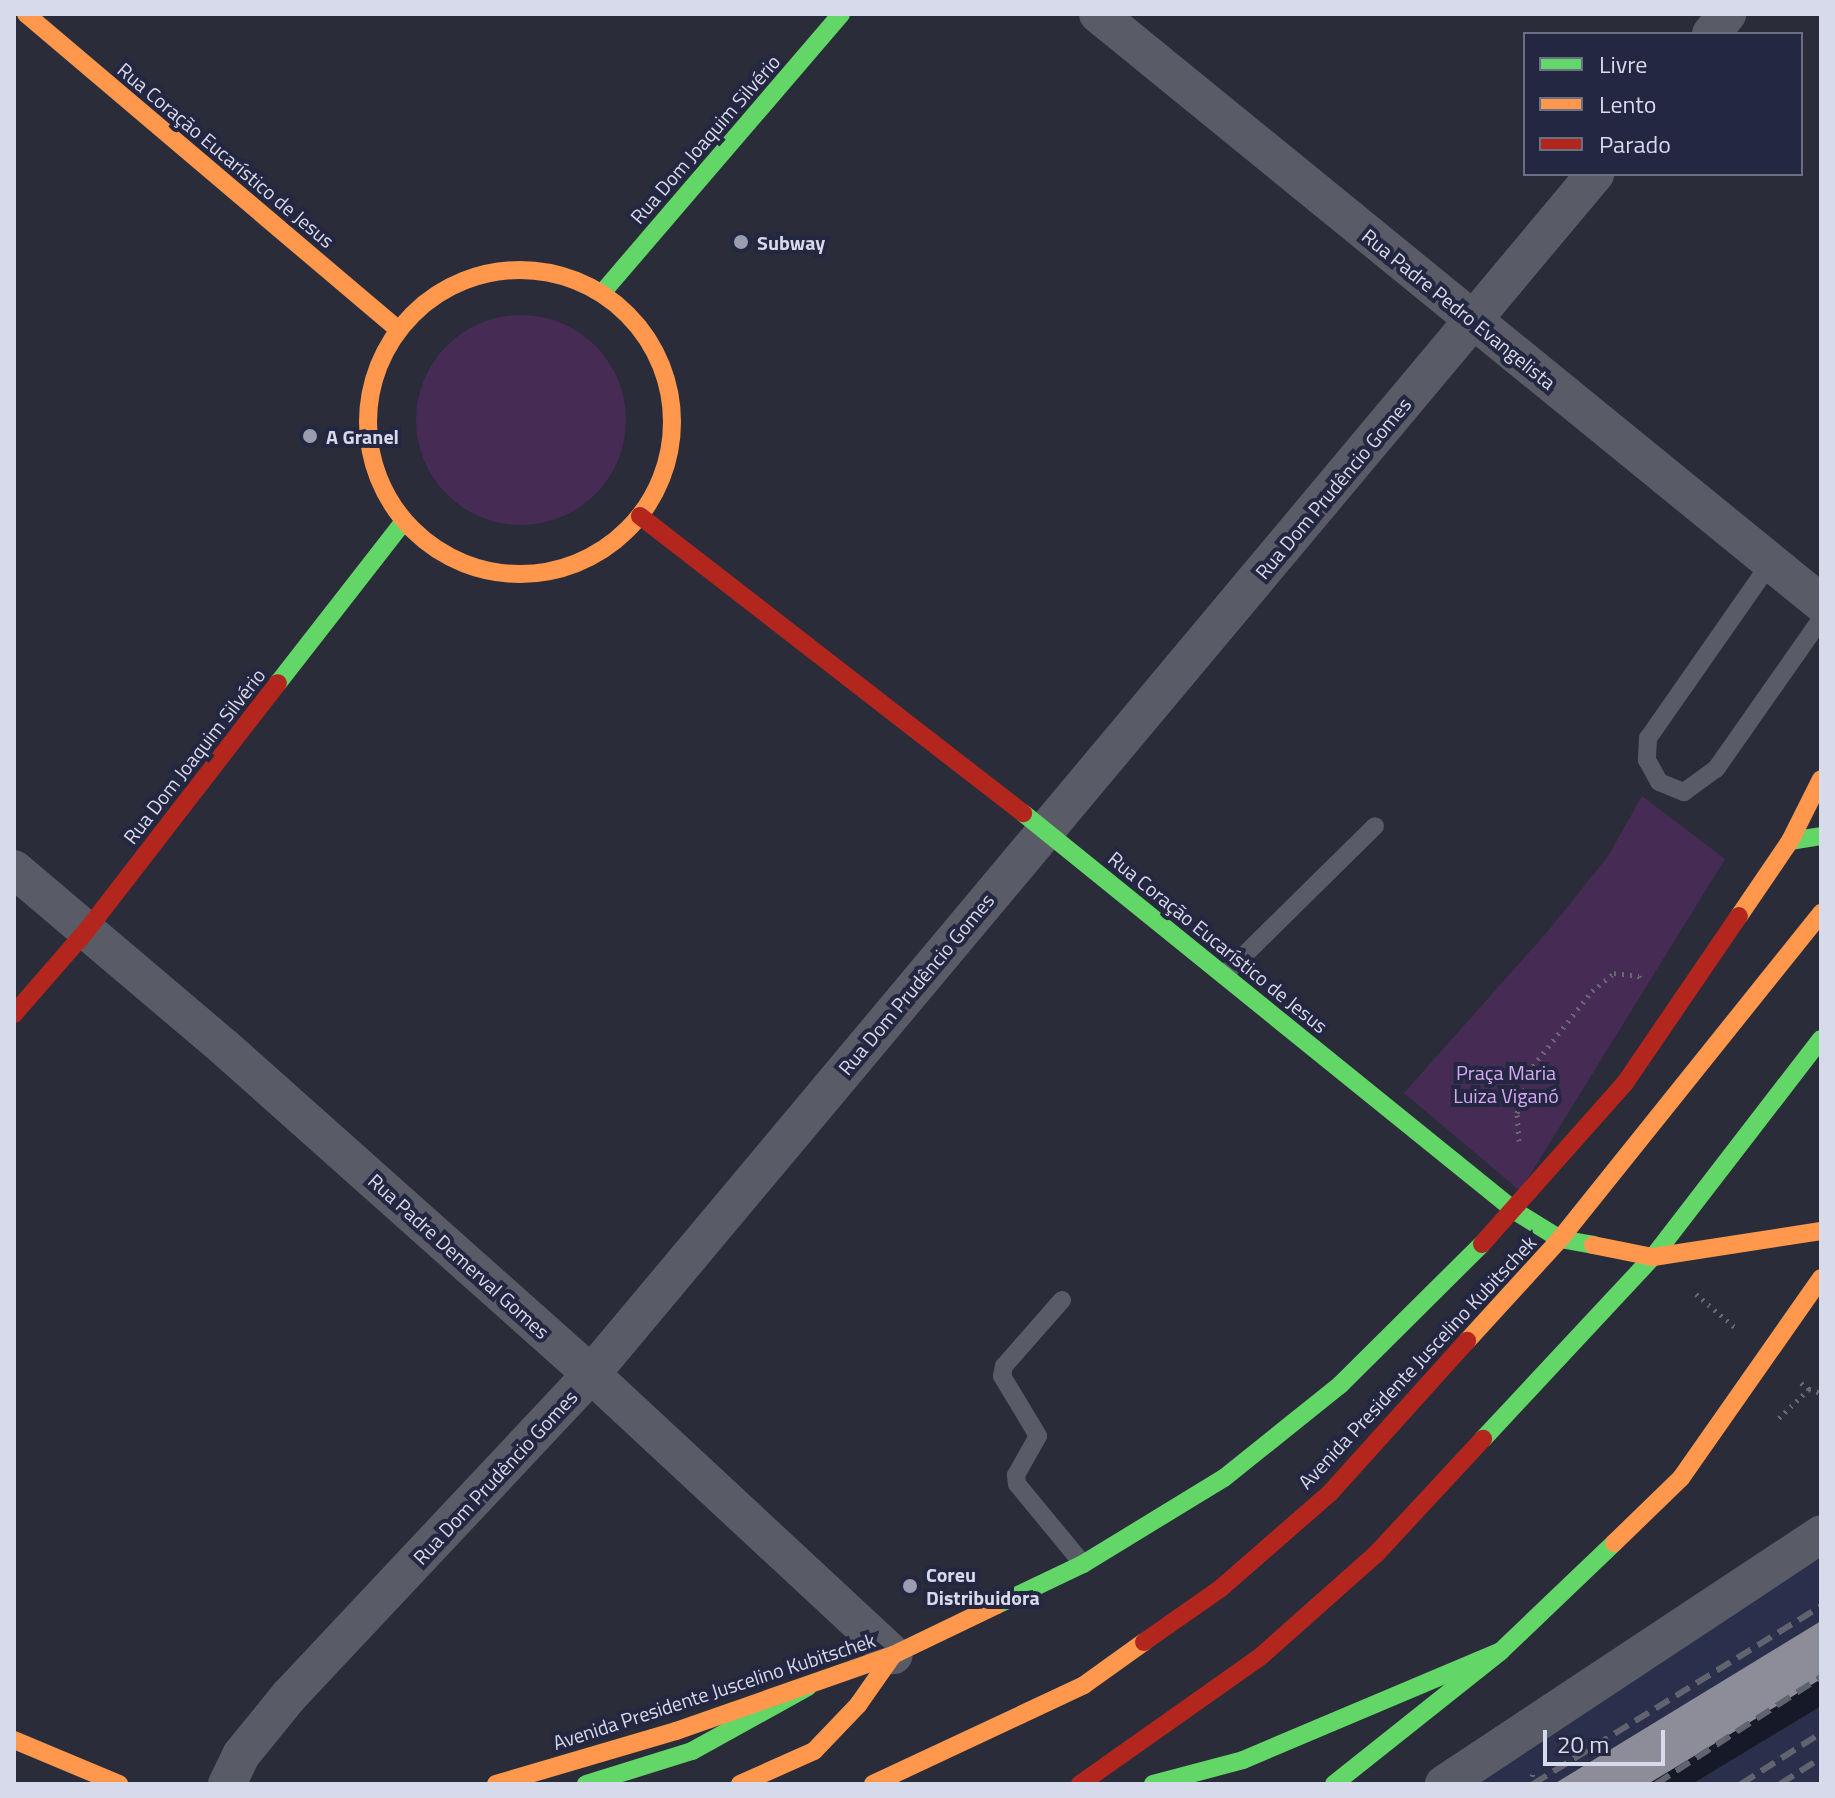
<!DOCTYPE html>
<meta charset="utf-8">
<style>
body{margin:0}
#map{position:relative;width:1835px;height:1798px;overflow:hidden;background:#2a2c3a;font-family:"Titillium Web",sans-serif}
div>[style]{position:absolute}
[style*='--x']{left:calc(var(--x)*1px);top:calc(var(--y)*1px);width:calc(var(--w)*1px);rotate:calc(var(--a)*1deg)}
.built>*{inset:0;background:#2a2f4c}
.green>*{inset:0;background:#462b55}
.round{border-radius:50%}
.shadow>*{inset:0;background:#0007}
.building>*{inset:0;background:#8d8c99}
.path>*{height:5px;margin-top:-2.5px;transform-origin:0;background:repeating-linear-gradient(90deg,#676973 0 2px,transparent 0 8px)}
.lane>*{height:18px;margin:-9px;padding:0 9px;transform-origin:9px;border-radius:9px;background:#595b66}
.street>*{height:38px;margin:-19px;padding:0 19px;transform-origin:19px;border-radius:19px;background:#595b66}
.fast>*{height:18px;margin:-9px;padding:0 9px;transform-origin:9px;border-radius:9px;background:#63d668}
.slow>*{height:18px;margin:-9px;padding:0 9px;transform-origin:9px;border-radius:9px;background:#ff974d}
.slow>.ring{margin:-9px;padding:0;box-sizing:content-box;background:none;border:18px solid #ff974d;border-radius:50%}
.jam>*{height:18px;margin:-9px;padding:0 9px;transform-origin:9px;border-radius:9px;background:#b3261e}
.rail>*{height:6px;margin-top:-3px;transform-origin:0;background:repeating-linear-gradient(90deg,#61636e 0 16px,transparent 0 24px)}
.dots>*{width:22px;height:22px;translate:-50% -50%;box-sizing:border-box;border:4px solid #232741;border-radius:50%}
span{translate:-50% -50%;white-space:nowrap;text-align:center;line-height:1.15;-webkit-text-stroke:8px #232741;paint-order:stroke}
.street-label{font-size:20px;color:#d6daeb}
.poi-label{font-size:20px;color:#d6daeb;font-weight:700}
.left{translate:0 -50%;text-align:left}
.park-label{font-size:20px;color:#d9a8f3}
.frame{position:absolute;inset:0;border:16px solid #d6daeb;pointer-events:none}
.legend{position:absolute;left:1523px;top:32px;width:280px;height:144px;box-sizing:border-box;background:#232741;border:2px solid #6b6f85;margin:0;padding:10px 14px;list-style:none;font-size:24px;color:#d6daeb}
.legend li{display:flex;align-items:center;gap:16px;height:40px}
.legend b{width:40px;border:2px solid #6b6f85}
.scale{position:absolute;left:1543px;top:1730px;width:122px;height:36px;box-sizing:border-box;border:4px solid #d6daeb;border-top:0;padding-left:10px;font-size:24px;line-height:28px;white-space:nowrap;color:#d6daeb;-webkit-text-stroke:6px #232741;paint-order:stroke}
</style>
<div id="map">
<div class="built">
<i style="clip-path:polygon(1821px 1535px,1821px 1784px,1423px 1784px)"></i>
</div>
<div class="green">
<i class="round" style="left:416px;top:315px;width:210px;height:210px"></i>
<i style="clip-path:polygon(1642px 796px,1725px 859px,1520px 1191px,1404px 1093px,1548px 931px,1608px 856px)"></i>
</div>
<div class="shadow">
<i style="clip-path:polygon(1821px 1623px,1821px 1706px,1692px 1784px,1558px 1784px)"></i>
</div>
<div class="building">
<i style="clip-path:polygon(1821px 1621px,1821px 1679px,1648px 1784px,1554px 1784px)"></i>
</div>
<div class="path">
<i style="--x:1519;--y:1141;--w:28;--a:-94"></i>
<i style="--x:1517;--y:1113;--w:50;--a:-71.2"></i>
<i style="--x:1533;--y:1066;--w:95;--a:-51.8"></i>
<i style="--x:1592;--y:991;--w:28;--a:-39"></i>
<i style="--x:1614;--y:973;--w:25;--a:7"></i>
<i style="--x:1639;--y:976;--w:7;--a:63"></i>
<i style="--x:1696;--y:1294;--w:54;--a:40.5"></i>
<i style="--x:1809;--y:1389;--w:13;--a:18"></i>
<i style="--x:1779;--y:1418;--w:42;--a:-44"></i>
<i style="--x:1809;--y:1389;--w:11;--a:-142"></i>
<i style="--x:1530;--y:1784;--w:11;--a:-75"></i>
</div>
<div class="lane">
<i style="--x:1771;--y:562;--w:215;--a:124.9"></i>
<i style="--x:1648;--y:738;--w:22;--a:93"></i>
<i style="--x:1647;--y:760;--w:25;--a:61"></i>
<i style="--x:1659;--y:782;--w:27;--a:22"></i>
<i style="--x:1684;--y:792;--w:39;--a:-36"></i>
<i style="--x:1716;--y:769;--w:183;--a:-55"></i>
<i style="--x:1224;--y:975;--w:212;--a:-44.6"></i>
<i style="--x:1062;--y:1300;--w:88;--a:131.3"></i>
<i style="--x:1004;--y:1366;--w:10;--a:101"></i>
<i style="--x:1002;--y:1376;--w:70;--a:59"></i>
<i style="--x:1038;--y:1436;--w:45;--a:119.4"></i>
<i style="--x:1016;--y:1475;--w:9;--a:84"></i>
<i style="--x:1017;--y:1484;--w:104;--a:50.5"></i>
</div>
<div class="street">
<i style="--x:1098;--y:14;--w:933;--a:39.17"></i>
<i style="--x:1711;--y:34;--w:26;--a:-51"></i>
<i style="--x:14;--y:869;--w:275;--a:40.3"></i>
<i style="--x:224;--y:1047;--w:492;--a:41.7"></i>
<i style="--x:591;--y:1374;--w:413;--a:42.9"></i>
<i style="--x:227;--y:1784;--w:32;--a:-64"></i>
<i style="--x:241;--y:1755;--w:76;--a:-50.9"></i>
<i style="--x:289;--y:1696;--w:441;--a:-46.8"></i>
<i style="--x:591;--y:1374;--w:1565;--a:-50.08"></i>
<i style="--x:1444;--y:1784;--w:452;--a:-33.5"></i>
</div>
<div class="fast">
<i style="--x:602;--y:293;--w:367;--a:-49.4"></i>
<i style="--x:278;--y:683;--w:205;--a:-52.1"></i>
<i style="--x:1023;--y:813;--w:633;--a:38.97"></i>
<i style="--x:1515;--y:1211;--w:53;--a:31.9"></i>
<i style="--x:1560;--y:1239;--w:34;--a:10"></i>
<i style="--x:1790;--y:841;--w:31;--a:-9"></i>
<i style="--x:1483;--y:1439;--w:249;--a:-47"></i>
<i style="--x:1653;--y:1257;--w:275;--a:-52.4"></i>
<i style="--x:997;--y:1605;--w:95;--a:-25.5"></i>
<i style="--x:1083;--y:1564;--w:165;--a:-31.4"></i>
<i style="--x:1224;--y:1478;--w:149;--a:-38.7"></i>
<i style="--x:1340;--y:1385;--w:200;--a:-44.8"></i>
<i style="--x:586;--y:1784;--w:111;--a:-17.3"></i>
<i style="--x:692;--y:1751;--w:132;--a:-28.9"></i>
<i style="--x:1153;--y:1784;--w:93;--a:-14.9"></i>
<i style="--x:1243;--y:1760;--w:280;--a:-22.9"></i>
<i style="--x:1334;--y:1784;--w:213;--a:-38.5"></i>
<i style="--x:1501;--y:1651;--w:156;--a:-43.7"></i>
</div>
<div class="slow">
<i style="--x:26;--y:14;--w:487;--a:40.3"></i>
<i class="ring" style="left:368px;top:270px;width:286px;height:286px"></i>
<i style="--x:1739;--y:916;--w:91;--a:-55.8"></i>
<i style="--x:1790;--y:841;--w:69;--a:-63.4"></i>
<i style="--x:1593;--y:1245;--w:61;--a:11.3"></i>
<i style="--x:1653;--y:1257;--w:170;--a:-8.8"></i>
<i style="--x:1467;--y:1341;--w:138;--a:-47.6"></i>
<i style="--x:1560;--y:1239;--w:418;--a:-51.3"></i>
<i style="--x:1614;--y:1543;--w:93;--a:-44.1"></i>
<i style="--x:1681;--y:1478;--w:244;--a:-55"></i>
<i style="--x:14;--y:1740;--w:114;--a:22.7"></i>
<i style="--x:496;--y:1784;--w:188;--a:-16.4"></i>
<i style="--x:676;--y:1731;--w:230;--a:-19.3"></i>
<i style="--x:893;--y:1655;--w:115;--a:-25.7"></i>
<i style="--x:740;--y:1784;--w:81;--a:-24"></i>
<i style="--x:814;--y:1751;--w:64;--a:-46.3"></i>
<i style="--x:858;--y:1705;--w:61;--a:-55"></i>
<i style="--x:873;--y:1784;--w:233;--a:-25.1"></i>
<i style="--x:1084;--y:1685;--w:74;--a:-35.6"></i>
</div>
<div class="jam">
<i style="--x:640;--y:516;--w:485;--a:37.8"></i>
<i style="--x:14;--y:1014;--w:111;--a:-49"></i>
<i style="--x:87;--y:930;--w:312;--a:-52.3"></i>
<i style="--x:1482;--y:1244;--w:215;--a:-48.4"></i>
<i style="--x:1625;--y:1083;--w:202;--a:-55.7"></i>
<i style="--x:1144;--y:1642;--w:94;--a:-35"></i>
<i style="--x:1221;--y:1588;--w:145;--a:-41.1"></i>
<i style="--x:1330;--y:1493;--w:205;--a:-48"></i>
<i style="--x:1080;--y:1784;--w:220;--a:-35.2"></i>
<i style="--x:1260;--y:1657;--w:157;--a:-41.6"></i>
<i style="--x:1377;--y:1553;--w:156;--a:-47.1"></i>
</div>
<div class="rail">
<i style="--x:1533;--y:1784;--w:339;--a:-31.7"></i>
<i style="--x:1656;--y:1784;--w:197;--a:-33"></i>
<i style="--x:1741;--y:1784;--w:95;--a:-32.5"></i>
<i style="--x:1780;--y:1784;--w:49;--a:-32.4"></i>
</div>
<div class="dots">
<i style="left:741px;top:242px;background:#9a9dad"></i>
<i style="left:310px;top:436px;background:#9a9dad"></i>
<i style="left:910px;top:1586px;background:#9a9dad"></i>
</div>
<div class="street-label">
<span style="left:705px;top:139px;rotate:-49deg">Rua Dom Joaquim Silvério</span>
<span style="left:226px;top:155px;rotate:40deg">Rua Coração Eucarístico de Jesus</span>
<span style="left:1459px;top:309px;rotate:39deg">Rua Padre Pedro Evangelista</span>
<span style="left:1333px;top:488px;rotate:-50deg">Rua Dom Prudêncio Gomes</span>
<span style="left:194px;top:756px;rotate:-52deg">Rua Dom Joaquim Silvério</span>
<span style="left:1218px;top:942px;rotate:39deg">Rua Coração Eucarístico de Jesus</span>
<span style="left:916px;top:984px;rotate:-50deg">Rua Dom Prudêncio Gomes</span>
<span style="left:459px;top:1256px;rotate:42deg">Rua Padre Demerval Gomes</span>
<span style="left:1417px;top:1362px;rotate:-47deg">Avenida Presidente Juscelino Kubitschek</span>
<span style="left:495px;top:1477px;rotate:-47deg">Rua Dom Prudêncio Gomes</span>
<span style="left:714px;top:1691px;rotate:-18deg">Avenida Presidente Juscelino Kubitschek</span>
</div>
<div class="poi-label">
<span class="left" style="left:757px;top:242px">Subway</span>
<span class="left" style="left:326px;top:436px">A Granel</span>
<span class="left" style="left:926px;top:1586px">Coreu<br>Distribuidora</span>
</div>
<div class="park-label">
<span style="left:1506px;top:1084px">Praça Maria<br>Luiza Viganó</span>
</div>
<div class="frame"></div>
<ul class="legend">
<li><b style="height:10px;background:#63d668"></b>Livre</li>
<li><b style="height:10px;background:#ff974d"></b>Lento</li>
<li><b style="height:10px;background:#b3261e"></b>Parado</li>
</ul>
<div class="scale">20 m</div>
</div>
